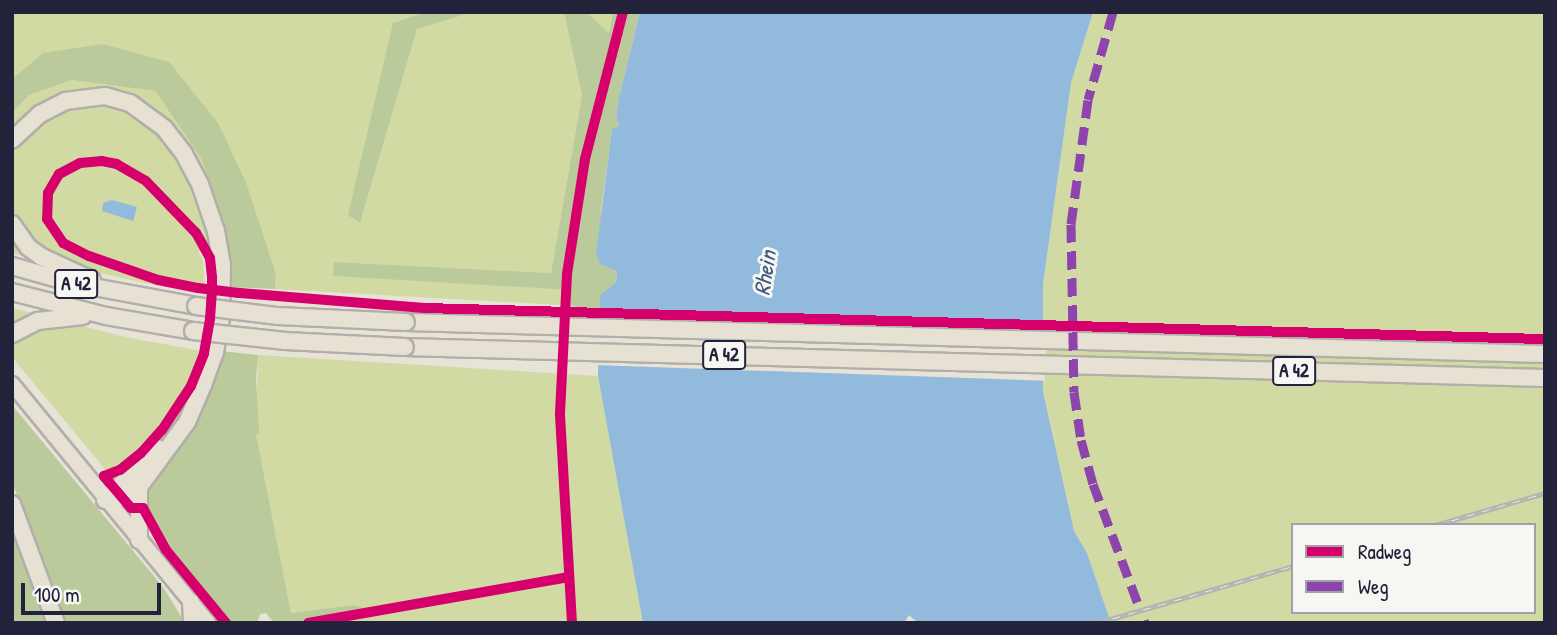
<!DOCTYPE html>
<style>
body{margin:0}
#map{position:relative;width:1557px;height:635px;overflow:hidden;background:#e7e3d6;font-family:"Patrick Hand",sans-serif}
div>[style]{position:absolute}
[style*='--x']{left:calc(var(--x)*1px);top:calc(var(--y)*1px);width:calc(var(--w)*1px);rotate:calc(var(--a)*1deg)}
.green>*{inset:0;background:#d0daa2}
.forest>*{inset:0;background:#baca9a}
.water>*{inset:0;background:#92badc}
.pier>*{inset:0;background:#e7e3d6;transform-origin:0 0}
.roads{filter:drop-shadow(2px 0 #b2afaa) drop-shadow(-2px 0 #b2afaa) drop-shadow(0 2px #b2afaa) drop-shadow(0 -2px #b2afaa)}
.major>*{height:14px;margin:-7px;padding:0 7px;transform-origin:7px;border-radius:7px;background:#e7e1d4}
.highway>*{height:16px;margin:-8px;padding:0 8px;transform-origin:8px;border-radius:8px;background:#e7e1d4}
.rail>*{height:5px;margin-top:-2.5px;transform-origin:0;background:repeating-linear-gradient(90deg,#f6f6f2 0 8px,#b3b3b4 0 16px);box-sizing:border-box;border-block:2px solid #b3b3b4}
.bridges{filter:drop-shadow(2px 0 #b2afaa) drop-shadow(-2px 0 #b2afaa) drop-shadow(0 2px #b2afaa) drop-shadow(0 -2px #b2afaa)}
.highway-bridge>*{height:16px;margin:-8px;padding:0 8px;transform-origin:8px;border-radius:8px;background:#e7e1d4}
.quiet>*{height:9px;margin-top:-4.5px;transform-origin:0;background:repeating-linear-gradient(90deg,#8e44ad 0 18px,transparent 0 27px)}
.cycleway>*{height:10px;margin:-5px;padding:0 5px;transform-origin:5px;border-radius:5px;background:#d6006c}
span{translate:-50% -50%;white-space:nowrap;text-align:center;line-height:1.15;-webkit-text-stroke:6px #f6f6f2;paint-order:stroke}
.shield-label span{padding:2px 5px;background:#f6f6f2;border:2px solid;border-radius:5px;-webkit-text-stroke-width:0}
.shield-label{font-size:19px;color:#22223b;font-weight:700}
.water-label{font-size:23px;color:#40587d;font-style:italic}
.frame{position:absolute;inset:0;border:14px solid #22223b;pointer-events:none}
.legend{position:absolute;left:1291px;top:523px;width:245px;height:91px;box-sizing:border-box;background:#f6f6f2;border:2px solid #a1a1a9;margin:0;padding:9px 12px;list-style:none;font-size:21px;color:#22223b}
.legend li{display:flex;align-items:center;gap:14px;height:35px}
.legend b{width:35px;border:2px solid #a1a1a9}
.scale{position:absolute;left:21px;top:583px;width:140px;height:32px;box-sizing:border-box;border:4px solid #22223b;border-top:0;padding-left:9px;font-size:21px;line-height:24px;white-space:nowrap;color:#22223b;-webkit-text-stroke:5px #f6f6f2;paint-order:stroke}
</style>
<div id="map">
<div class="green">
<i style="clip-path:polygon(12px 12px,425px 12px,393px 23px,360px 223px,417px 29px,473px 12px,564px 12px,582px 95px,551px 273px,334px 262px,334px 276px,562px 289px,561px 305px,275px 289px,276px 274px,247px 185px,169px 62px,43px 53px,12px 79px)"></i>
<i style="clip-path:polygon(586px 12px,613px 12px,609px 34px)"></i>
<i style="clip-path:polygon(evenodd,1093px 12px,1545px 12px,1545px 623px,1111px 623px,1087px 553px,1074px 531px,1043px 392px,1043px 284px,1071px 83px,1093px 12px,1293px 525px,1534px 525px,1534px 612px,1293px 612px,1293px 525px)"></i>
<i style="clip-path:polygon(72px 80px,155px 91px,201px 158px,224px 223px,226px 243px,212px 243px,198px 251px,203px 260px,205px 286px,149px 284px,12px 253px,12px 113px,29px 95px)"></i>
<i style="clip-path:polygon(12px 308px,125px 337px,202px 351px,193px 376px,151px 436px,117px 468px,105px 469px,12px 357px)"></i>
<i style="clip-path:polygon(258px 355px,598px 376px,643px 623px,327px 623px,369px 614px,368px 609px,353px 605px,291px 613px,256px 434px)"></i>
</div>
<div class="forest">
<i style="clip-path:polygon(425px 12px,473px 12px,417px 29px,360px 223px,348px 215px,393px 23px)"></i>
<i style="clip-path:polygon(564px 12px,586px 12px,609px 33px,613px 12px,640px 12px,619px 98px,616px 117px,621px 126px,612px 130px,601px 211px,601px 265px,617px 271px,616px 282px,600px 295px,600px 309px,571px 306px,571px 290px,333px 276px,334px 262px,551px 273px,582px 95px)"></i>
<i style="clip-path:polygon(103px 44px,169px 62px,218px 123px,247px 185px,276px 274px,275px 289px,230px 287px,224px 223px,201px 158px,155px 91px,72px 80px,29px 95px,12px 113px,12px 79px,43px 53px)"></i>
<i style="clip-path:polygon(221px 351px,258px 355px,256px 379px,259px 433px,256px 434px,291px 613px,353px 605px,368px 609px,296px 623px,274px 623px,266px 613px,260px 614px,257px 623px,230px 623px,164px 545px,142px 495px)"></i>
<i style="clip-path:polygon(12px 405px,163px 587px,185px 623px,66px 623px,12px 482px)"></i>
<i style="clip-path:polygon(12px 529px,35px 590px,48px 623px,12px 623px)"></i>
</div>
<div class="water">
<i style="clip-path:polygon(640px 12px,1093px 12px,1071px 83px,1043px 284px,1043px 392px,1074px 531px,1087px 553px,1111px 623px,918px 623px,909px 615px,904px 623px,643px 623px,598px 376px,600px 295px,616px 282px,617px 271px,601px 265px,596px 255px,612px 129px,620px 126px,616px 117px,619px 98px)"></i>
<i style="clip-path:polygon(112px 200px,137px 207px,133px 221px,102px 211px,103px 203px)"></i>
</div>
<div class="pier">
<i style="left:596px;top:309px;width:451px;height:56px;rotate:2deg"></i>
</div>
<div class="roads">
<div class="major">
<i style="--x:12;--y:384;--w:309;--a:50.6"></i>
</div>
<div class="highway">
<i style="--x:12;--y:140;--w:38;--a:-43"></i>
<i style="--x:40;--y:114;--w:28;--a:-27"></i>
<i style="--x:65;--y:101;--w:40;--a:-7.1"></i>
<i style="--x:105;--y:96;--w:26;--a:16"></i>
<i style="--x:130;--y:103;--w:42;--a:36.3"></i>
<i style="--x:164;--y:128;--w:33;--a:52"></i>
<i style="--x:184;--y:154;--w:34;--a:62"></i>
<i style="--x:200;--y:184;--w:50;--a:71.2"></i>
<i style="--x:216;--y:231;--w:35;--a:80"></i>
<i style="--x:222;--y:265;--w:53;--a:91.1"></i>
<i style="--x:221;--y:318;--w:35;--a:100"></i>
<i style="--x:215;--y:352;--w:35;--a:110"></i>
<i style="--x:203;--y:385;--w:40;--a:113.4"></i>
<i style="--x:187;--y:422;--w:81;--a:126.4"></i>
<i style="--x:139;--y:487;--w:20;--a:150"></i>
<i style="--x:122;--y:497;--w:17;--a:170"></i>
<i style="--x:12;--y:224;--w:28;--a:55"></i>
<i style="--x:28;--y:247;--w:17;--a:36"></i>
<i style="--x:42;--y:257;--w:55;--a:24.7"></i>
<i style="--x:12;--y:266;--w:62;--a:15.8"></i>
<i style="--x:72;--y:283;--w:126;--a:10.5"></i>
<i style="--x:12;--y:292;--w:97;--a:14.3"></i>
<i style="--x:106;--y:316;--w:88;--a:9.8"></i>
<i style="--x:406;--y:322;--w:1139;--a:1.61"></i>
<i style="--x:12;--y:334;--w:29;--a:-27"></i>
<i style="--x:38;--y:321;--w:45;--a:-6.3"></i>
<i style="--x:405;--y:347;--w:1140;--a:1.56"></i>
<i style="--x:139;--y:487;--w:53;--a:90"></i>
<i style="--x:105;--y:500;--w:74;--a:-44.5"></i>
<i style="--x:12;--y:504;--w:127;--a:69.7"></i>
<i style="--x:191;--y:602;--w:21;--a:87"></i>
</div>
</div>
<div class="rail">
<i style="--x:1436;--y:525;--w:114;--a:-16.4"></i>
<i style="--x:1097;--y:623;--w:204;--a:-16.2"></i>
</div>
<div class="bridges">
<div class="highway-bridge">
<i style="--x:196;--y:306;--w:83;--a:7"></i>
<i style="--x:278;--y:316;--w:128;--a:2.7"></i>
<i style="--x:193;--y:331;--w:93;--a:6.2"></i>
<i style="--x:285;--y:341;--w:120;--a:2.9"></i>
</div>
</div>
<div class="quiet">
<i style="--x:1113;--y:12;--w:91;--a:105.9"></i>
<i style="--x:1088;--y:100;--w:125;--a:97.8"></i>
<i style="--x:1071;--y:224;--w:168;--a:89"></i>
<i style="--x:1074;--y:392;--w:49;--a:81.7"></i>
<i style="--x:1081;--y:440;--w:46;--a:74.7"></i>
<i style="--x:1093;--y:484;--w:128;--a:69.4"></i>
<i style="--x:1144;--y:620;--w:3;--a:72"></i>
</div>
<div class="cycleway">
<i style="--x:226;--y:623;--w:94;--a:-129.4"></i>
<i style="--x:166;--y:550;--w:48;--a:-118.7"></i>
<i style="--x:143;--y:508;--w:12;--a:180"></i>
<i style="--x:131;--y:508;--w:42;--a:-130.2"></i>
<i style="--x:104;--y:476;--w:17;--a:-21"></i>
<i style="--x:120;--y:470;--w:27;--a:-39"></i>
<i style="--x:141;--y:453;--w:31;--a:-48"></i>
<i style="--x:162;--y:430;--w:53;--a:-56.6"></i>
<i style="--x:191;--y:386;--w:35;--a:-68"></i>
<i style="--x:204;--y:353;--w:35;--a:-80"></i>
<i style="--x:210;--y:319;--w:26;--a:-86"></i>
<i style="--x:212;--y:293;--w:16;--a:-90"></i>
<i style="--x:212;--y:277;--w:19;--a:-96"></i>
<i style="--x:210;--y:258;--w:29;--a:-119"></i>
<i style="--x:196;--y:233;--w:72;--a:-133.9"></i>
<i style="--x:146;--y:181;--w:34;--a:-150"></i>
<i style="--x:117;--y:164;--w:15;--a:-169"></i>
<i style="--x:102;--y:161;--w:22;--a:175"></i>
<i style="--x:80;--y:163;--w:24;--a:152"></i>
<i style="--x:59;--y:174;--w:22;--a:120"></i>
<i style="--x:48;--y:193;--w:26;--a:92"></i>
<i style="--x:47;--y:219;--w:29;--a:56"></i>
<i style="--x:63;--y:243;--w:29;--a:27"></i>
<i style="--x:89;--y:256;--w:73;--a:19.2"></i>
<i style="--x:158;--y:280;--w:41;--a:11.3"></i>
<i style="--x:198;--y:288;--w:41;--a:7"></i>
<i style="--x:239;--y:293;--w:187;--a:4.6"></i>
<i style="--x:425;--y:308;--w:1120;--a:1.59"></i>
<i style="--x:308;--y:623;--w:265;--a:-10"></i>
<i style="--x:572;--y:623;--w:210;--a:-93.3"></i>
<i style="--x:560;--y:413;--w:139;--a:-87.1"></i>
<i style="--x:567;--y:274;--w:116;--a:-81.1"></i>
<i style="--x:585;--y:159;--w:152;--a:-75.5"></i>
</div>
<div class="shield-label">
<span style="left:76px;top:284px">A 42</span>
<span style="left:724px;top:355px">A 42</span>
<span style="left:1294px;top:371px">A 42</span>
</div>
<div class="water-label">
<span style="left:765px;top:273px;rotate:-81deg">Rhein</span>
</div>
<div class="frame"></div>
<ul class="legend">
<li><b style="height:9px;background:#d6006c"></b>Radweg</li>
<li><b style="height:9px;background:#8e44ad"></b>Weg</li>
</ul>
<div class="scale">100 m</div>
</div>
